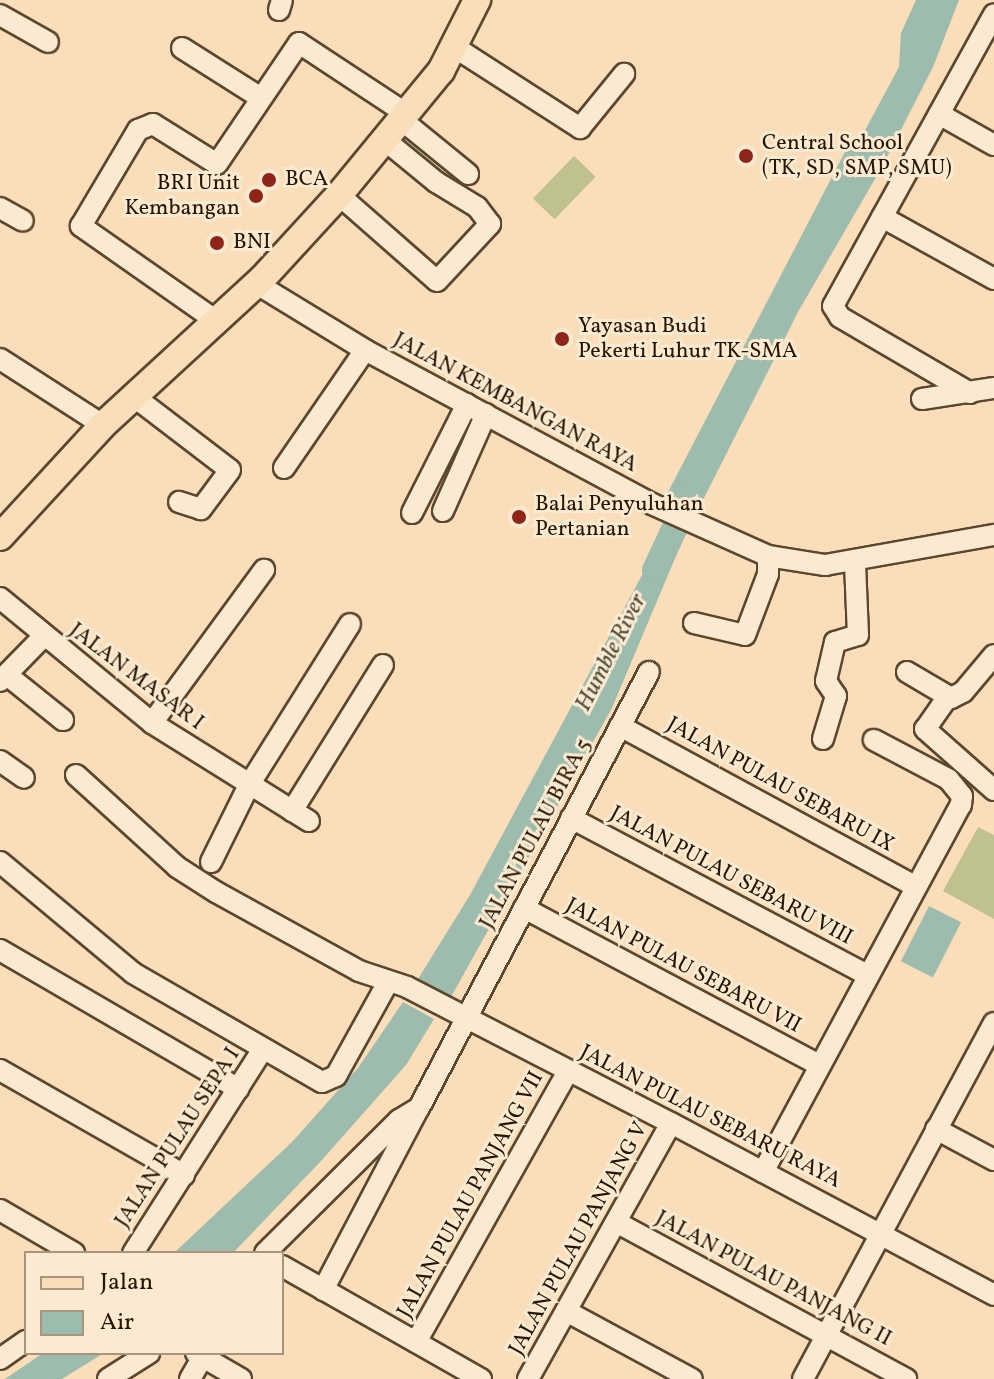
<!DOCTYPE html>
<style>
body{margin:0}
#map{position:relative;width:994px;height:1379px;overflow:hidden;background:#f9deb9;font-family:Vollkorn,serif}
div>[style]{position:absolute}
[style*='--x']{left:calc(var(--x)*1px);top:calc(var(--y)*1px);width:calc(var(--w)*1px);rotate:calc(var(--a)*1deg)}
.green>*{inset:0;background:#bfc18e;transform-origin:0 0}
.water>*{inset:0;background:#9ebcad;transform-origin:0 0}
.river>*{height:26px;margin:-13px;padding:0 13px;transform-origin:13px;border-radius:13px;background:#9ebcad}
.roads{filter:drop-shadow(2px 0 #5c472e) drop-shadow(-2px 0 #5c472e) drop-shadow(0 2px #5c472e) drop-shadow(0 -2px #5c472e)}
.minor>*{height:20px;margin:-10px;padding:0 10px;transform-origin:10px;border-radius:10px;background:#fbead2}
.major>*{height:26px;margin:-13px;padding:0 13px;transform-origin:13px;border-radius:13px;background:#f9deb9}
.dots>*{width:22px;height:22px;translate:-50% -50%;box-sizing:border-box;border:4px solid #fbead2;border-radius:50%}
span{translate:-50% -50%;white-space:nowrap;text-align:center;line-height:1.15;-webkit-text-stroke:6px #fbead2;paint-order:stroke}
.poi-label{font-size:22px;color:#281500}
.left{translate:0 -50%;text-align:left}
.right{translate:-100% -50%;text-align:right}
.street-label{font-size:22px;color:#281500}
.water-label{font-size:24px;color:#514f3d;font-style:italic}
.legend{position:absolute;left:24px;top:1251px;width:260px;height:104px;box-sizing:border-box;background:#fbead2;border:2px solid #a7957e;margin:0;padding:10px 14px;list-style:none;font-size:24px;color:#281500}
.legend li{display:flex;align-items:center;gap:16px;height:40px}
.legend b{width:40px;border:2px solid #a7957e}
</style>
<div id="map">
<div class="green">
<i style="left:574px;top:156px;width:30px;height:59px;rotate:44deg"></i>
<i style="clip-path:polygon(978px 827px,994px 835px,994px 919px,943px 891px)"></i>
</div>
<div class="water">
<i style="clip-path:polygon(916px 0,959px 0,933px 67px,883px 165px,798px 312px,704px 498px,689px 515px,668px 505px,667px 494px,846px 150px,863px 134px,899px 67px,901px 33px)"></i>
<i style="clip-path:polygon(663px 536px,681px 544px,612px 708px,451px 997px,418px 979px,470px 895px)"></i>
<i style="left:929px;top:906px;width:36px;height:62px;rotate:27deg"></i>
<i style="clip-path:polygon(403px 1002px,434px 1019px,406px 1065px,321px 1161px,233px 1253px,174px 1253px,293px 1141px,358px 1068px)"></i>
<i style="clip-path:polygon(43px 1353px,104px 1353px,62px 1379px,5px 1379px)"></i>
</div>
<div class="river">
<i style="--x:655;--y:570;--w:85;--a:-64.9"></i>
</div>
<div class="roads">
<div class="minor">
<i style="--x:279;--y:10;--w:10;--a:-73"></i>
<i style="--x:0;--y:15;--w:55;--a:29.4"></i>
<i style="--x:182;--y:48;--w:93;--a:32.3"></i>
<i style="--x:456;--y:48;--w:148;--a:32.8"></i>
<i style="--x:580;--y:128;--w:70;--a:-50.8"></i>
<i style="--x:939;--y:114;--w:63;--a:29.4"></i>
<i style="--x:403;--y:121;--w:84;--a:39.2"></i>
<i style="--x:339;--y:195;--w:130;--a:41.3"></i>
<i style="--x:437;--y:281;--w:78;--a:-47.1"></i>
<i style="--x:490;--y:224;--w:21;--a:-127"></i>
<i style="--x:477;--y:207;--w:48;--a:-148.6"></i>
<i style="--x:436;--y:182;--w:65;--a:-140.6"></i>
<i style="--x:0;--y:208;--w:26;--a:29"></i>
<i style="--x:882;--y:217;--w:128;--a:29"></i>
<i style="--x:257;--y:284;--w:127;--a:31.4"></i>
<i style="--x:365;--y:350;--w:326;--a:28.2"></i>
<i style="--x:652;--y:504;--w:127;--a:24.1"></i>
<i style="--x:768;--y:556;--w:58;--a:9"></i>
<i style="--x:825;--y:565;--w:172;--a:-10.1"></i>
<i style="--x:215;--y:320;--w:164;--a:-145"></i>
<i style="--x:81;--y:226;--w:112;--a:-59.3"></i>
<i style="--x:138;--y:130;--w:16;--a:-22"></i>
<i style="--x:153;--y:124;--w:75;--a:32"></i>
<i style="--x:217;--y:164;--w:146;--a:-55.9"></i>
<i style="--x:299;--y:43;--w:131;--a:33.4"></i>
<i style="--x:0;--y:359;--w:122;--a:32.7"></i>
<i style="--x:970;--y:393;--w:151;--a:-149.7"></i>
<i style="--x:840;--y:317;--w:13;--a:-122"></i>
<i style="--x:833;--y:306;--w:333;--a:-61.1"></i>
<i style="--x:132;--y:395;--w:123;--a:37.4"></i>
<i style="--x:230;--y:470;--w:49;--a:126.6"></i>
<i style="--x:201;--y:509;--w:23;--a:-162"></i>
<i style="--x:922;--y:399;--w:73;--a:-8.7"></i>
<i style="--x:284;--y:468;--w:143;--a:-55.5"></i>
<i style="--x:443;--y:511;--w:106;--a:-66.1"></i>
<i style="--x:412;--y:513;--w:122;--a:-63.2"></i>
<i style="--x:0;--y:598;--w:197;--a:39.4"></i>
<i style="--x:152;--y:723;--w:185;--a:32"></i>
<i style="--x:694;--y:623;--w:52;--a:13.2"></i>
<i style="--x:745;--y:635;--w:65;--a:-69.3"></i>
<i style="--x:768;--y:574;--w:18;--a:-90"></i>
<i style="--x:907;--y:672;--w:51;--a:30.6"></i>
<i style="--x:951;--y:698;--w:13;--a:-27"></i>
<i style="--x:963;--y:692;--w:48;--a:-50"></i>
<i style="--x:7;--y:675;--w:72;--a:38.8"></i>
<i style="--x:0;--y:681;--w:62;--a:-45.7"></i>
<i style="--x:947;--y:698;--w:38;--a:125"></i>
<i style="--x:925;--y:729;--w:92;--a:41.5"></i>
<i style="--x:152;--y:723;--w:190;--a:-53.8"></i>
<i style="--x:620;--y:726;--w:337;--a:28.5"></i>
<i style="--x:823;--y:739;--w:45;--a:-73.2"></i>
<i style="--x:836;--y:696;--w:18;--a:-124"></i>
<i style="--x:826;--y:681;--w:40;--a:-77"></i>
<i style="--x:835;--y:642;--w:24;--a:-17"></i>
<i style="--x:858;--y:635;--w:73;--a:-92.4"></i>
<i style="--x:0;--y:761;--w:29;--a:35"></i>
<i style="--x:76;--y:775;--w:137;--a:42.3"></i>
<i style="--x:177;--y:867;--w:46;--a:32.7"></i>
<i style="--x:216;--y:892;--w:163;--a:28.9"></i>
<i style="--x:359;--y:971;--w:51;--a:18.4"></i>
<i style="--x:407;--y:987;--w:297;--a:27.3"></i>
<i style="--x:671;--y:1123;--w:366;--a:28"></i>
<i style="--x:292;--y:811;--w:172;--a:-58.1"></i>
<i style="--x:571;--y:818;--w:336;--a:27.9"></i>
<i style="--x:0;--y:862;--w:173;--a:39.8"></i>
<i style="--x:133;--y:973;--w:218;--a:30"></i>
<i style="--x:322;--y:1082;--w:15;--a:-23"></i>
<i style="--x:336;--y:1076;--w:107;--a:-61"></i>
<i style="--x:211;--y:862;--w:86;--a:-63.7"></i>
<i style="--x:249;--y:785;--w:190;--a:-57.9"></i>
<i style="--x:524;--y:908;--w:334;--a:28"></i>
<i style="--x:0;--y:950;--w:276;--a:30.2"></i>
<i style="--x:0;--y:1070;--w:212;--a:29.7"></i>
<i style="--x:936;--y:1129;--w:66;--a:28.1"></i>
<i style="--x:763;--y:1172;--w:417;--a:-61.7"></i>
<i style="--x:961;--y:805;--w:9;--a:-84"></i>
<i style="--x:962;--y:796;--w:22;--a:-129"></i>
<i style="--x:948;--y:779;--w:84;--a:-152.2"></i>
<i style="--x:0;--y:1210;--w:86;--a:30.2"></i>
<i style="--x:616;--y:1222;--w:330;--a:28.4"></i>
<i style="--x:133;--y:1253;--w:242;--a:-57.5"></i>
<i style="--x:265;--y:1253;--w:189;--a:-44.8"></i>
<i style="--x:399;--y:1120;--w:23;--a:-31"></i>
<i style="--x:419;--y:1108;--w:493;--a:-62.2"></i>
<i style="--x:282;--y:1266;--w:229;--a:29.6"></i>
<i style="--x:323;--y:1290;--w:204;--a:-62.3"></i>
<i style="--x:566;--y:1311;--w:143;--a:28.4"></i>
<i style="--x:416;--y:1342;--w:311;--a:-60.7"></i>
<i style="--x:196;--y:1353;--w:52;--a:30"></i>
<i style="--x:0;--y:1359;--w:32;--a:-35"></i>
<i style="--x:108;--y:1379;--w:49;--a:-32.4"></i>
<i style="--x:190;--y:1379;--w:30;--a:-60"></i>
<i style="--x:528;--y:1379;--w:293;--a:-60.8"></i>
<i style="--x:803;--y:1379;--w:404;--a:-61.8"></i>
</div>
<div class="major">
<i style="--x:0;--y:537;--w:152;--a:-47.4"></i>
<i style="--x:103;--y:425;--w:216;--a:-42.6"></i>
<i style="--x:262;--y:279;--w:114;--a:-47.5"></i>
<i style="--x:339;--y:195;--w:161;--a:-50.6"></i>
<i style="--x:441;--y:71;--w:80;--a:-63.1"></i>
</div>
</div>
<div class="dots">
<i style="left:746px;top:156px;background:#8f2418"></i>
<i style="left:269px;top:180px;background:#8f2418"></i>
<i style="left:256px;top:196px;background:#8f2418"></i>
<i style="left:217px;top:243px;background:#8f2418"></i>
<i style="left:562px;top:339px;background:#8f2418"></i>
<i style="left:519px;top:517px;background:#8f2418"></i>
</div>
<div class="poi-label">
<span class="left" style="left:762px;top:156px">Central School<br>(TK, SD, SMP, SMU)</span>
<span class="left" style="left:285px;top:180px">BCA</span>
<span class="right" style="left:240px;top:196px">BRI Unit<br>Kembangan</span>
<span class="left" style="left:233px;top:243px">BNI</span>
<span class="left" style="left:578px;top:339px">Yayasan Budi<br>Pekerti Luhur TK-SMA</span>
<span class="left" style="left:535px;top:517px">Balai Penyuluhan<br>Pertanian</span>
</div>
<div class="street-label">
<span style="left:515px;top:403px;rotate:28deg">JALAN KEMBANGAN RAYA</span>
<span style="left:136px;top:677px;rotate:37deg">JALAN MASAR I</span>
<span style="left:780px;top:785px;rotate:29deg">JALAN PULAU SEBARU IX</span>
<span style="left:536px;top:834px;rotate:-62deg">JALAN PULAU BIRA 5</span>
<span style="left:731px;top:876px;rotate:28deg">JALAN PULAU SEBARU VIII</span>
<span style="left:683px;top:966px;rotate:28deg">JALAN PULAU SEBARU VII</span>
<span style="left:710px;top:1117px;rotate:27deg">JALAN PULAU SEBARU RAYA</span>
<span style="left:178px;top:1138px;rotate:-57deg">JALAN PULAU SEPA I</span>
<span style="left:471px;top:1195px;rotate:-61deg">JALAN PULAU PANJANG VII</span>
<span style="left:579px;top:1239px;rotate:-61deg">JALAN PULAU PANJANG V</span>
<span style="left:773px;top:1279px;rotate:28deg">JALAN PULAU PANJANG II</span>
</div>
<div class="water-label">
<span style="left:612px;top:653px;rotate:-63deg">Humble River</span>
</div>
<ul class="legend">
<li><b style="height:10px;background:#f9deb9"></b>Jalan</li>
<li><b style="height:22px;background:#9ebcad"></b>Air</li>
</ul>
</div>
